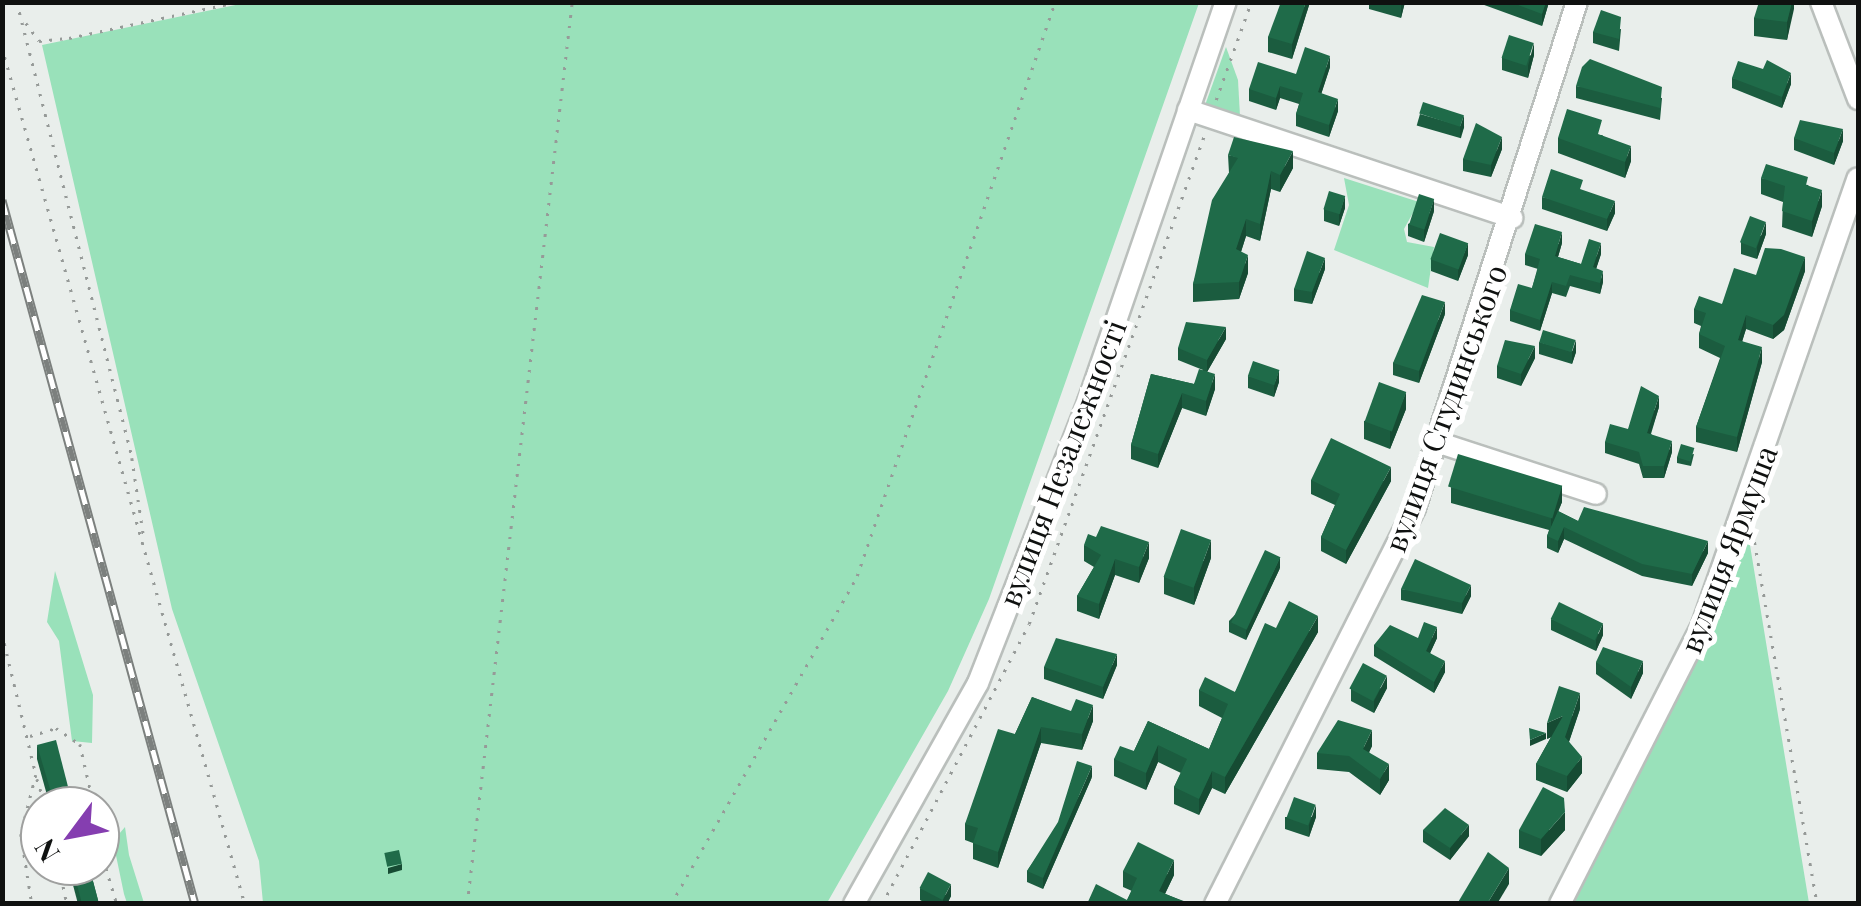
<!DOCTYPE html>
<meta charset="utf-8">
<style>
body{margin:0}
#map{position:relative;width:1861px;height:906px;overflow:hidden;background:#e9eeeb;font-family:"Playfair Display",serif}
div>[style]{position:absolute}
[style*='--x']{left:calc(var(--x)*1px);top:calc(var(--y)*1px);width:calc(var(--w)*1px);rotate:calc(var(--a)*1deg)}
.green>*{inset:0;background:#99e1ba}
.path>*{height:2.5px;margin-top:-1.25px;transform-origin:0;background:repeating-linear-gradient(90deg,#969a98 0 2.5px,transparent 0 10.5px)}
.roads{filter:drop-shadow(2px 0 #babfbc) drop-shadow(-2px 0 #babfbc) drop-shadow(0 2px #babfbc) drop-shadow(0 -2px #babfbc)}
.minor>*{height:20px;margin:-10px;padding:0 10px;transform-origin:10px;border-radius:10px;background:#fff}
.rail>*{height:9px;margin-top:-4.5px;transform-origin:0;background:repeating-linear-gradient(90deg,#fff 0 15px,#7c807e 0 30px);box-sizing:border-box;border-block:2px solid #7c807e}
.wall>*{inset:0;background:#1b5c3f;transform-origin:0 0}
.shaded-wall>*{inset:0;background:#164b33}
.building>*{inset:0;background:#1f6b49;transform-origin:0 0}
span{translate:-50% -50%;white-space:nowrap;text-align:center;line-height:1.15;-webkit-text-stroke:10px #fff;paint-order:stroke}
.street-label{font-size:30px;color:#0f1110}
.frame{position:absolute;inset:0;border:5px solid #0f1110;pointer-events:none}
.north{position:absolute;left:20px;top:786px;width:100px;height:100px;box-sizing:border-box;background:#fff;border:2px solid #9fa09f;border-radius:50%;rotate:238deg;font-size:28px;font-weight:700;line-height:40px;text-align:center;color:#0f1110}
.north::after{content:'';display:block;margin:auto;width:35px;height:45px;background:#853eb0;clip-path:polygon(50% 0,100% 100%,50% 72%,0 100%)}
</style>
<div id="map">
<div class="green">
<i style="clip-path:polygon(250px 2px,1199px 3px,989px 599px,948px 691px,827px 903px,263px 903px,259px 861px,172px 609px,42px 45px)"></i>
<i style="clip-path:polygon(1226px 47px,1238px 80px,1240px 116px,1204px 108px)"></i>
<i style="clip-path:polygon(1344px 178px,1419px 202px,1404px 229px,1407px 242px,1434px 247px,1428px 288px,1334px 250px,1349px 205px)"></i>
<i style="clip-path:polygon(1747px 527px,1809px 903px,1564px 904px,1681px 691px)"></i>
<i style="clip-path:polygon(55px 571px,93px 695px,92px 743px,72px 741px,59px 641px,47px 622px)"></i>
<i style="clip-path:polygon(125px 827px,129px 855px,144px 903px,127px 903px,124px 894px,113px 841px)"></i>
</div>
<div class="path">
<i style="--x:17;--y:2;--w:470;--a:75.8"></i>
<i style="--x:132;--y:458;--w:81;--a:81.5"></i>
<i style="--x:26;--y:23;--w:22;--a:54"></i>
<i style="--x:39;--y:41;--w:30;--a:-6"></i>
<i style="--x:69;--y:38;--w:172;--a:-12.1"></i>
<i style="--x:2;--y:47;--w:891;--a:74.17"></i>
<i style="--x:1216;--y:100;--w:104;--a:-70.3"></i>
<i style="--x:1753;--y:532;--w:377;--a:80.2"></i>
<i style="--x:2;--y:633;--w:146;--a:76.5"></i>
<i style="--x:36;--y:775;--w:61;--a:104.3"></i>
<i style="--x:21;--y:834;--w:71;--a:81.1"></i>
<i style="--x:30;--y:736;--w:27;--a:-17"></i>
<i style="--x:56;--y:728;--w:29;--a:34"></i>
<i style="--x:80;--y:744;--w:64;--a:77.3"></i>
<i style="--x:37;--y:779;--w:28;--a:72"></i>
<i style="--x:100;--y:848;--w:59;--a:73.1"></i>
<i style="--x:59;--y:866;--w:39;--a:78"></i>
<i style="--x:467;--y:904;--w:908;--a:-83.36"></i>
<i style="--x:671;--y:904;--w:377;--a:-60.4"></i>
<i style="--x:857;--y:576;--w:607;--a:-70.97"></i>
<i style="--x:882;--y:904;--w:316;--a:-62.3"></i>
<i style="--x:1029;--y:624;--w:518;--a:-70.27"></i>
</div>
<div class="roads">
<div class="minor">
<i style="--x:1821;--y:2;--w:104;--a:69.1"></i>
<i style="--x:1188;--y:110;--w:342;--a:18.4"></i>
<i style="--x:1440;--y:443;--w:164;--a:18.1"></i>
<i style="--x:854;--y:904;--w:253;--a:-60.7"></i>
<i style="--x:978;--y:683;--w:302;--a:-68.6"></i>
<i style="--x:1088;--y:402;--w:423;--a:-71"></i>
<i style="--x:1215;--y:904;--w:444;--a:-63.2"></i>
<i style="--x:1415;--y:508;--w:531;--a:-72.25"></i>
<i style="--x:1560;--y:904;--w:313;--a:-63"></i>
<i style="--x:1702;--y:625;--w:473;--a:-70.8"></i>
</div>
</div>
<div class="rail">
<i style="--x:2;--y:200;--w:730;--a:74.67"></i>
</div>
<div class="wall">
<i style="clip-path:polygon(1310px 2px,1292px 59px,1268px 52px,1268px 37px)"></i>
<i style="clip-path:polygon(1369px 2px,1405px 2px,1401px 18px,1369px 9px)"></i>
<i style="clip-path:polygon(1476px 2px,1549px 2px,1542px 26px)"></i>
<i style="clip-path:polygon(1794px 2px,1787px 40px,1754px 36px,1754px 18px)"></i>
<i style="clip-path:polygon(1621px 29px,1619px 51px,1593px 43px,1593px 32px)"></i>
<i style="clip-path:polygon(1534px 55px,1528px 78px,1502px 70px,1502px 58px)"></i>
<i style="clip-path:polygon(1330px 67px,1321px 94px,1338px 111px,1329px 137px,1296px 126px,1296px 114px,1299px 104px,1280px 98px,1276px 110px,1249px 101px,1249px 89px,1296px 74px)"></i>
<i style="clip-path:polygon(1732px 78px,1791px 84px,1782px 108px,1732px 88px)"></i>
<i style="clip-path:polygon(1576px 86px,1662px 98px,1660px 120px,1576px 98px)"></i>
<i style="left:1420px;top:114px;width:46px;height:12px;rotate:16deg"></i>
<i style="clip-path:polygon(1602px 135px,1631px 161px,1625px 178px,1558px 153px,1558px 138px)"></i>
<i style="clip-path:polygon(1794px 138px,1843px 141px,1834px 165px,1794px 150px)"></i>
<i style="clip-path:polygon(1502px 149px,1491px 177px,1463px 171px,1463px 159px)"></i>
<i style="clip-path:polygon(1228px 155px,1293px 168px,1280px 192px,1271px 189px,1260px 241px,1246px 236px,1241px 252px,1248px 273px,1239px 299px,1193px 302px,1193px 284px,1229px 173px)"></i>
<i style="clip-path:polygon(1761px 178px,1808px 185px,1822px 206px,1812px 237px,1782px 227px,1783px 202px,1761px 194px)"></i>
<i style="clip-path:polygon(1542px 197px,1615px 213px,1607px 231px,1542px 209px)"></i>
<i style="clip-path:polygon(1345px 208px,1339px 226px,1324px 221px,1324px 209px)"></i>
<i style="clip-path:polygon(1434px 211px,1424px 242px,1408px 236px,1408px 224px)"></i>
<i style="clip-path:polygon(1766px 234px,1757px 259px,1741px 254px,1741px 242px)"></i>
<i style="clip-path:polygon(1562px 243px,1558px 257px,1581px 264px,1601px 254px,1596px 269px,1603px 282px,1600px 294px,1570px 286px,1566px 297px,1552px 293px,1540px 331px,1510px 321px,1510px 310px,1532px 288px,1538px 269px,1525px 265px,1525px 254px)"></i>
<i style="clip-path:polygon(1468px 255px,1458px 281px,1431px 271px,1431px 259px)"></i>
<i style="clip-path:polygon(1325px 269px,1312px 304px,1294px 301px,1294px 289px)"></i>
<i style="clip-path:polygon(1805px 271px,1784px 330px,1773px 339px,1746px 329px,1742px 341px,1762px 362px,1737px 452px,1696px 442px,1696px 427px,1720px 358px,1699px 348px,1699px 334px,1701px 326px,1694px 323px,1694px 309px,1722px 304px,1756px 275px)"></i>
<i style="clip-path:polygon(1445px 314px,1419px 383px,1393px 375px,1393px 363px)"></i>
<i style="clip-path:polygon(1226px 339px,1207px 372px,1215px 389px,1206px 416px,1182px 408px,1158px 468px,1131px 459px,1131px 445px,1151px 374px,1194px 384px,1203px 370px,1178px 360px,1178px 348px)"></i>
<i style="clip-path:polygon(1539px 342px,1576px 352px,1572px 364px,1539px 354px)"></i>
<i style="clip-path:polygon(1535px 358px,1521px 386px,1497px 378px,1497px 366px)"></i>
<i style="clip-path:polygon(1248px 376px,1279px 382px,1274px 397px,1248px 388px)"></i>
<i style="clip-path:polygon(1659px 407px,1651px 434px,1672px 452px,1664px 478px,1643px 478px,1639px 464px,1605px 453px,1605px 442px,1628px 429px)"></i>
<i style="clip-path:polygon(1406px 409px,1390px 449px,1364px 439px,1364px 421px)"></i>
<i style="clip-path:polygon(1694px 454px,1691px 466px,1677px 463px,1677px 457px)"></i>
<i style="clip-path:polygon(1311px 480px,1391px 481px,1346px 564px,1321px 551px,1321px 537px,1335px 505px,1311px 494px)"></i>
<i style="clip-path:polygon(1451px 487px,1562px 502px,1558px 511px,1578px 521px,1708px 553px,1692px 586px,1642px 576px,1564px 539px,1558px 553px,1547px 548px,1547px 536px,1549px 530px,1451px 503px)"></i>
<i style="clip-path:polygon(1084px 545px,1149px 558px,1139px 583px,1115px 575px,1099px 619px,1077px 611px,1077px 596px,1094px 567px,1084px 561px)"></i>
<i style="clip-path:polygon(1211px 558px,1194px 605px,1164px 594px,1164px 577px)"></i>
<i style="clip-path:polygon(1280px 568px,1246px 640px,1229px 632px,1229px 621px)"></i>
<i style="clip-path:polygon(1401px 589px,1471px 596px,1462px 614px,1401px 600px)"></i>
<i style="clip-path:polygon(1551px 619px,1603px 635px,1596px 651px,1551px 630px)"></i>
<i style="clip-path:polygon(1276px 628px,1318px 632px,1225px 794px,1212px 788px,1199px 815px,1174px 804px,1174px 787px,1181px 773px,1158px 762px,1146px 790px,1114px 776px,1114px 759px,1134px 751px,1148px 721px,1209px 749px,1222px 718px,1199px 706px,1199px 690px,1235px 692px)"></i>
<i style="clip-path:polygon(1418px 638px,1437px 638px,1430px 653px,1445px 672px,1434px 693px,1374px 656px,1374px 645px)"></i>
<i style="clip-path:polygon(1596px 662px,1643px 673px,1631px 699px,1596px 674px)"></i>
<i style="clip-path:polygon(1117px 665px,1103px 699px,1044px 679px,1044px 667px)"></i>
<i style="clip-path:polygon(1387px 688px,1374px 713px,1351px 701px,1351px 689px)"></i>
<i style="clip-path:polygon(1032px 697px,1093px 721px,1082px 750px,1041px 743px,998px 868px,973px 859px,973px 843px,965px 840px,965px 824px,1015px 734px)"></i>
<i style="clip-path:polygon(1580px 709px,1569px 742px,1582px 773px,1567px 792px,1536px 780px,1536px 764px,1551px 737px,1547px 739px)"></i>
<i style="clip-path:polygon(37px 745px,73px 806px,50px 806px,37px 759px)"></i>
<i style="clip-path:polygon(1372px 746px,1369px 752px,1389px 780px,1380px 795px,1349px 772px,1317px 769px,1317px 753px)"></i>
<i style="clip-path:polygon(1092px 777px,1043px 889px,1027px 882px,1027px 871px)"></i>
<i style="clip-path:polygon(1285px 817px,1316px 817px,1309px 837px,1285px 829px)"></i>
<i style="clip-path:polygon(1423px 830px,1469px 836px,1450px 860px,1423px 842px)"></i>
<i style="clip-path:polygon(1519px 830px,1565px 830px,1541px 856px,1519px 848px)"></i>
<i style="clip-path:polygon(68px 866px,89px 866px,99px 904px,78px 904px)"></i>
<i style="clip-path:polygon(1123px 871px,1174px 875px,1165px 894px,1189px 903px,1127px 900px,1132px 891px,1123px 887px)"></i>
<i style="clip-path:polygon(920px 888px,951px 896px,947px 904px,927px 904px,920px 900px)"></i>
</div>
<div class="shaded-wall">
<i style="clip-path:polygon(1306px 2px,1310px 2px,1292px 59px,1292px 44px)"></i>
<i style="clip-path:polygon(1402px 2px,1405px 2px,1401px 18px,1401px 6px)"></i>
<i style="clip-path:polygon(1546px 2px,1549px 2px,1542px 26px,1542px 14px)"></i>
<i style="clip-path:polygon(1792px 2px,1794px 2px,1794px 9px,1787px 40px,1787px 22px)"></i>
<i style="clip-path:polygon(1534px 43px,1534px 55px,1528px 78px,1528px 66px)"></i>
<i style="clip-path:polygon(1330px 56px,1330px 67px,1318px 104px,1318px 92px)"></i>
<i style="clip-path:polygon(1791px 73px,1791px 84px,1782px 108px,1782px 97px)"></i>
<i style="clip-path:polygon(1280px 86px,1280px 98px,1276px 110px,1276px 98px)"></i>
<i style="clip-path:polygon(1338px 99px,1338px 111px,1329px 137px,1329px 125px)"></i>
<i style="clip-path:polygon(1464px 115px,1464px 127px,1460px 138px,1460px 127px)"></i>
<i style="clip-path:polygon(1843px 129px,1843px 141px,1834px 165px,1834px 153px)"></i>
<i style="clip-path:polygon(1502px 137px,1502px 149px,1491px 177px,1491px 165px)"></i>
<i style="clip-path:polygon(1631px 146px,1631px 161px,1625px 178px,1625px 162px)"></i>
<i style="clip-path:polygon(1293px 151px,1293px 168px,1280px 192px,1280px 175px)"></i>
<i style="clip-path:polygon(1271px 171px,1271px 189px,1260px 241px,1260px 224px)"></i>
<i style="clip-path:polygon(1822px 190px,1822px 206px,1812px 237px,1812px 221px)"></i>
<i style="clip-path:polygon(1345px 196px,1345px 208px,1339px 226px,1339px 214px)"></i>
<i style="clip-path:polygon(1434px 199px,1434px 211px,1424px 242px,1424px 230px)"></i>
<i style="clip-path:polygon(1615px 201px,1615px 213px,1607px 231px,1607px 219px)"></i>
<i style="clip-path:polygon(1246px 219px,1246px 236px,1236px 267px,1236px 249px)"></i>
<i style="clip-path:polygon(1766px 222px,1766px 234px,1757px 259px,1757px 247px)"></i>
<i style="clip-path:polygon(1562px 232px,1562px 243px,1555px 267px,1555px 256px)"></i>
<i style="clip-path:polygon(1468px 243px,1468px 255px,1458px 281px,1458px 269px)"></i>
<i style="clip-path:polygon(1601px 243px,1601px 254px,1593px 278px,1593px 267px)"></i>
<i style="clip-path:polygon(1248px 255px,1248px 273px,1239px 299px,1239px 282px)"></i>
<i style="clip-path:polygon(1805px 257px,1805px 271px,1784px 330px,1773px 339px,1773px 325px)"></i>
<i style="clip-path:polygon(1325px 258px,1325px 269px,1312px 304px,1312px 292px)"></i>
<i style="clip-path:polygon(1603px 271px,1603px 282px,1600px 294px,1600px 283px)"></i>
<i style="clip-path:polygon(1552px 282px,1552px 293px,1540px 331px,1540px 320px)"></i>
<i style="clip-path:polygon(1445px 302px,1445px 314px,1419px 383px,1419px 371px)"></i>
<i style="clip-path:polygon(1746px 315px,1746px 329px,1738px 355px,1738px 340px)"></i>
<i style="clip-path:polygon(1226px 327px,1226px 339px,1207px 372px,1207px 360px)"></i>
<i style="clip-path:polygon(1576px 340px,1576px 352px,1572px 364px,1572px 352px)"></i>
<i style="clip-path:polygon(1535px 346px,1535px 358px,1521px 386px,1521px 374px)"></i>
<i style="clip-path:polygon(1762px 347px,1762px 362px,1737px 452px,1737px 437px)"></i>
<i style="clip-path:polygon(1279px 370px,1279px 382px,1274px 397px,1274px 385px)"></i>
<i style="clip-path:polygon(1215px 374px,1215px 389px,1206px 416px,1206px 401px)"></i>
<i style="clip-path:polygon(1406px 392px,1406px 409px,1390px 449px,1390px 431px)"></i>
<i style="clip-path:polygon(1182px 393px,1182px 408px,1158px 468px,1158px 454px)"></i>
<i style="clip-path:polygon(1659px 396px,1659px 407px,1647px 444px,1647px 433px)"></i>
<i style="clip-path:polygon(1672px 441px,1672px 452px,1664px 478px,1664px 466px)"></i>
<i style="clip-path:polygon(1391px 467px,1391px 481px,1346px 564px,1346px 550px)"></i>
<i style="clip-path:polygon(1562px 485px,1562px 502px,1551px 530px,1551px 514px)"></i>
<i style="clip-path:polygon(1564px 527px,1564px 539px,1558px 553px,1558px 541px)"></i>
<i style="clip-path:polygon(1211px 540px,1211px 558px,1194px 605px,1194px 587px)"></i>
<i style="clip-path:polygon(1708px 541px,1708px 553px,1692px 586px,1692px 574px)"></i>
<i style="clip-path:polygon(1149px 542px,1149px 558px,1139px 583px,1139px 567px)"></i>
<i style="clip-path:polygon(1280px 557px,1280px 568px,1246px 640px,1246px 629px)"></i>
<i style="clip-path:polygon(1115px 559px,1115px 575px,1099px 619px,1099px 604px)"></i>
<i style="clip-path:polygon(1471px 585px,1471px 596px,1462px 614px,1462px 603px)"></i>
<i style="clip-path:polygon(1318px 616px,1318px 632px,1225px 794px,1225px 777px)"></i>
<i style="clip-path:polygon(1603px 623px,1603px 635px,1596px 651px,1596px 640px)"></i>
<i style="clip-path:polygon(1437px 627px,1437px 638px,1426px 662px,1426px 651px)"></i>
<i style="clip-path:polygon(1117px 654px,1117px 665px,1103px 699px,1103px 687px)"></i>
<i style="clip-path:polygon(1445px 661px,1445px 672px,1434px 693px,1434px 682px)"></i>
<i style="clip-path:polygon(1643px 661px,1643px 673px,1631px 699px,1631px 687px)"></i>
<i style="clip-path:polygon(1387px 676px,1387px 688px,1374px 713px,1374px 701px)"></i>
<i style="clip-path:polygon(1580px 693px,1580px 709px,1565px 753px,1565px 737px)"></i>
<i style="clip-path:polygon(1093px 705px,1093px 721px,1082px 750px,1082px 734px)"></i>
<i style="clip-path:polygon(1563px 716px,1563px 732px,1547px 739px,1547px 723px)"></i>
<i style="clip-path:polygon(1041px 727px,1041px 743px,998px 868px,998px 852px)"></i>
<i style="clip-path:polygon(1372px 730px,1372px 746px,1363px 765px,1363px 749px)"></i>
<i style="clip-path:polygon(1546px 733px,1546px 739px,1530px 746px,1530px 740px)"></i>
<i style="clip-path:polygon(1158px 745px,1158px 762px,1146px 790px,1146px 773px)"></i>
<i style="clip-path:polygon(1582px 757px,1582px 773px,1567px 792px,1567px 776px)"></i>
<i style="clip-path:polygon(1389px 764px,1389px 780px,1380px 795px,1380px 779px)"></i>
<i style="clip-path:polygon(1092px 766px,1092px 777px,1043px 889px,1043px 878px)"></i>
<i style="clip-path:polygon(1212px 771px,1212px 788px,1199px 815px,1199px 799px)"></i>
<i style="clip-path:polygon(1316px 805px,1316px 817px,1309px 837px,1309px 825px)"></i>
<i style="clip-path:polygon(1565px 812px,1565px 830px,1541px 856px,1541px 839px)"></i>
<i style="clip-path:polygon(1469px 825px,1469px 836px,1450px 860px,1450px 848px)"></i>
<i style="clip-path:polygon(1174px 860px,1174px 875px,1160px 904px,1159px 891px)"></i>
<i style="clip-path:polygon(402px 864px,402px 870px,388px 874px,388px 868px)"></i>
<i style="clip-path:polygon(1509px 868px,1509px 884px,1497px 904px,1487px 904px)"></i>
<i style="clip-path:polygon(951px 884px,951px 896px,947px 904px,943px 904px,943px 900px)"></i>
</div>
<div class="building">
<i style="clip-path:polygon(1281px 2px,1306px 2px,1292px 44px,1268px 37px)"></i>
<i style="clip-path:polygon(1510px 2px,1546px 2px,1542px 14px)"></i>
<i style="clip-path:polygon(1759px 2px,1792px 2px,1787px 22px,1754px 18px)"></i>
<i style="clip-path:polygon(1601px 10px,1621px 17px,1619px 39px,1593px 32px)"></i>
<i style="left:1509px;top:35px;width:26px;height:24px;rotate:18deg"></i>
<i style="clip-path:polygon(1305px 47px,1330px 56px,1318px 92px,1338px 99px,1329px 125px,1296px 114px,1303px 93px,1280px 86px,1276px 98px,1249px 89px,1258px 62px,1296px 74px)"></i>
<i style="clip-path:polygon(1590px 59px,1662px 87px,1660px 108px,1576px 86px,1582px 67px)"></i>
<i style="clip-path:polygon(1767px 60px,1791px 73px,1782px 97px,1732px 78px,1738px 61px,1763px 69px)"></i>
<i style="left:1423px;top:102px;width:43px;height:12px;rotate:18deg"></i>
<i style="clip-path:polygon(1567px 109px,1602px 120px,1598px 134px,1631px 146px,1625px 162px,1558px 138px)"></i>
<i style="clip-path:polygon(1800px 120px,1843px 129px,1834px 153px,1794px 138px)"></i>
<i style="clip-path:polygon(1476px 123px,1502px 137px,1491px 165px,1463px 159px)"></i>
<i style="clip-path:polygon(1234px 137px,1293px 151px,1280px 175px,1271px 171px,1260px 224px,1246px 219px,1236px 249px,1248px 255px,1239px 282px,1193px 284px,1212px 200px,1238px 158px,1228px 155px)"></i>
<i style="clip-path:polygon(1766px 164px,1808px 177px,1806px 185px,1822px 190px,1812px 221px,1782px 211px,1785px 186px,1761px 178px)"></i>
<i style="clip-path:polygon(1551px 169px,1583px 180px,1580px 189px,1615px 201px,1607px 219px,1542px 197px)"></i>
<i style="left:1329px;top:191px;width:17px;height:19px;rotate:17deg"></i>
<i style="left:1419px;top:194px;width:16px;height:32px;rotate:18deg"></i>
<i style="left:1750px;top:216px;width:17px;height:28px;rotate:21deg"></i>
<i style="clip-path:polygon(1535px 224px,1562px 232px,1555px 256px,1581px 264px,1589px 239px,1601px 243px,1593px 267px,1603px 271px,1600px 283px,1570px 275px,1566px 286px,1552px 282px,1540px 320px,1510px 310px,1518px 284px,1532px 288px,1540px 259px,1525px 254px)"></i>
<i style="left:1440px;top:233px;width:30px;height:28px;rotate:20deg"></i>
<i style="clip-path:polygon(1765px 248px,1781px 249px,1805px 257px,1784px 315px,1773px 325px,1746px 315px,1738px 340px,1762px 347px,1737px 437px,1696px 427px,1725px 346px,1699px 334px,1706px 313px,1694px 309px,1699px 296px,1722px 304px,1734px 268px,1756px 275px)"></i>
<i style="clip-path:polygon(1307px 251px,1325px 258px,1312px 292px,1294px 289px)"></i>
<i style="clip-path:polygon(1422px 295px,1445px 302px,1419px 371px,1393px 363px)"></i>
<i style="clip-path:polygon(1186px 322px,1226px 327px,1207px 360px,1178px 348px)"></i>
<i style="left:1543px;top:330px;width:34px;height:13px;rotate:17deg"></i>
<i style="clip-path:polygon(1505px 340px,1535px 346px,1521px 374px,1497px 366px)"></i>
<i style="left:1253px;top:361px;width:28px;height:16px;rotate:19deg"></i>
<i style="clip-path:polygon(1199px 369px,1215px 374px,1206px 401px,1182px 393px,1158px 454px,1131px 445px,1151px 374px,1194px 384px)"></i>
<i style="left:1379px;top:382px;width:29px;height:42px;rotate:20deg"></i>
<i style="clip-path:polygon(1641px 386px,1659px 396px,1647px 433px,1672px 441px,1664px 466px,1643px 466px,1639px 452px,1605px 442px,1610px 424px,1628px 429px)"></i>
<i style="clip-path:polygon(1331px 438px,1391px 467px,1346px 550px,1321px 537px,1340px 494px,1311px 480px)"></i>
<i style="left:1681px;top:444px;width:14px;height:14px;rotate:17deg"></i>
<i style="left:1458px;top:454px;width:109px;height:34px;rotate:17deg"></i>
<i style="clip-path:polygon(1584px 507px,1708px 541px,1692px 574px,1642px 564px,1564px 527px,1558px 541px,1547px 536px,1558px 511px,1578px 521px)"></i>
<i style="clip-path:polygon(1101px 526px,1149px 542px,1139px 567px,1115px 559px,1099px 604px,1077px 596px,1101px 555px,1084px 545px,1088px 534px,1096px 537px)"></i>
<i style="left:1181px;top:529px;width:32px;height:51px;rotate:20deg"></i>
<i style="left:1265px;top:550px;width:17px;height:80px;rotate:25deg"></i>
<i style="clip-path:polygon(1415px 559px,1471px 585px,1462px 603px,1401px 589px)"></i>
<i style="clip-path:polygon(1289px 601px,1318px 616px,1225px 777px,1212px 771px,1199px 799px,1174px 787px,1187px 759px,1158px 745px,1146px 773px,1114px 759px,1120px 746px,1134px 751px,1148px 721px,1209px 749px,1228px 704px,1199px 690px,1205px 677px,1235px 692px,1265px 623px,1276px 628px)"></i>
<i style="left:1559px;top:602px;width:49px;height:19px;rotate:26deg"></i>
<i style="clip-path:polygon(1424px 622px,1437px 627px,1426px 651px,1445px 661px,1434px 682px,1374px 645px,1390px 625px,1418px 638px)"></i>
<i style="clip-path:polygon(1056px 638px,1117px 654px,1103px 687px,1044px 667px)"></i>
<i style="clip-path:polygon(1603px 647px,1643px 661px,1631px 687px,1596px 662px)"></i>
<i style="left:1363px;top:663px;width:27px;height:29px;rotate:28deg"></i>
<i style="clip-path:polygon(1559px 686px,1580px 693px,1565px 737px,1582px 757px,1567px 776px,1536px 764px,1563px 716px,1547px 723px)"></i>
<i style="clip-path:polygon(1032px 697px,1071px 711px,1076px 699px,1093px 705px,1082px 734px,1041px 727px,998px 852px,973px 843px,978px 828px,965px 824px,998px 729px,1015px 734px)"></i>
<i style="clip-path:polygon(1338px 720px,1372px 730px,1363px 749px,1389px 764px,1380px 779px,1349px 756px,1317px 753px)"></i>
<i style="clip-path:polygon(1529px 728px,1546px 733px,1530px 740px)"></i>
<i style="clip-path:polygon(56px 740px,73px 806px,55px 806px,37px 745px)"></i>
<i style="clip-path:polygon(1077px 761px,1092px 766px,1043px 878px,1027px 871px,1058px 822px)"></i>
<i style="clip-path:polygon(1543px 787px,1564px 798px,1565px 812px,1541px 839px,1519px 830px)"></i>
<i style="left:1294px;top:797px;width:23px;height:22px;rotate:20deg"></i>
<i style="clip-path:polygon(1445px 808px,1469px 825px,1450px 848px,1423px 830px)"></i>
<i style="clip-path:polygon(1138px 842px,1174px 860px,1159px 891px,1189px 904px,1087px 904px,1096px 884px,1127px 900px,1137px 878px,1123px 871px)"></i>
<i style="left:399px;top:850px;width:14px;height:15px;rotate:78deg"></i>
<i style="clip-path:polygon(1488px 852px,1509px 868px,1487px 904px,1457px 904px)"></i>
<i style="clip-path:polygon(72px 866px,89px 866px,99px 904px,82px 904px)"></i>
<i style="left:928px;top:872px;width:26px;height:18px;rotate:28deg"></i>
</div>
<div class="street-label">
<span style="left:1445px;top:408px;rotate:-70deg">вулиця Студинського</span>
<span style="left:1062px;top:463px;rotate:-69deg">вулиця Незалежності</span>
<span style="left:1728px;top:549px;rotate:-69deg">вулиця Ярмуша</span>
</div>
<div class="frame"></div>
<div class="north">N</div>
</div>
